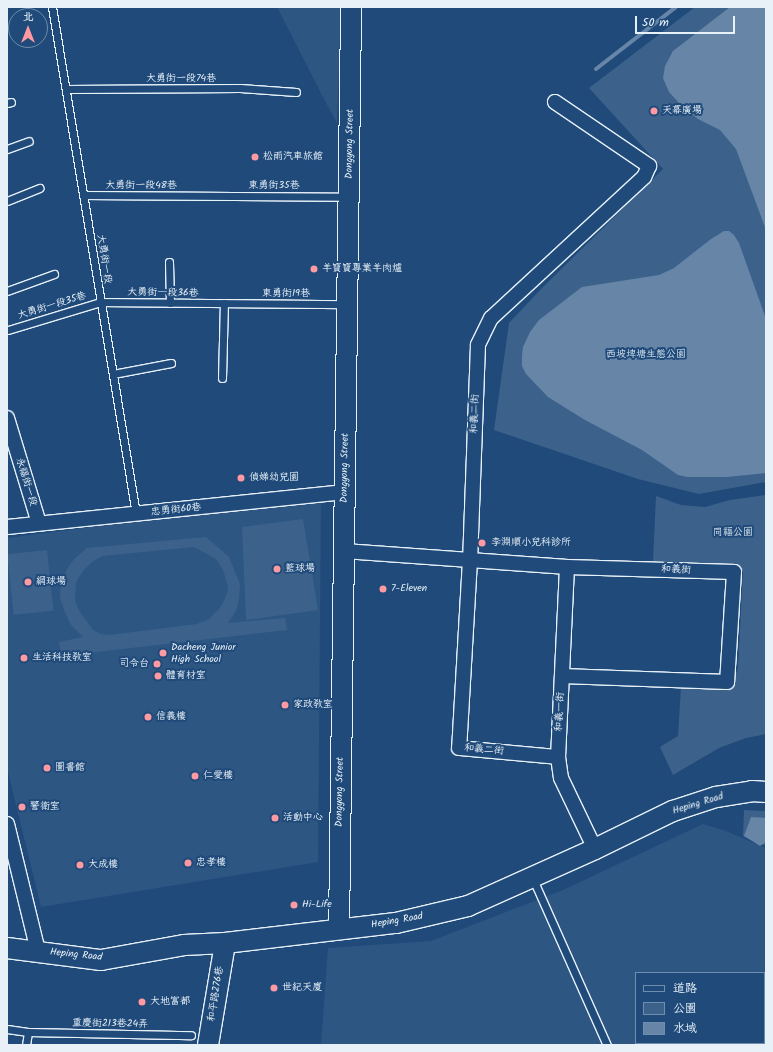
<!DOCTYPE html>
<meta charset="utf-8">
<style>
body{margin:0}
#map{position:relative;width:773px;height:1052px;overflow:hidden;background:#1f4a7a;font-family:Kalam,"LXGW WenKai TC",sans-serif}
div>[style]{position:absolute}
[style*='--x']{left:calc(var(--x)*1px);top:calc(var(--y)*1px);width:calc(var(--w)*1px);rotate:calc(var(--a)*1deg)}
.built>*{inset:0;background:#2e5683}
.green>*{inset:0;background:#3c628c;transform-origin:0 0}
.water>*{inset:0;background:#6685a7}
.stream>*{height:4px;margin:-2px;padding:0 2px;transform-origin:2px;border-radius:2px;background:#6685a7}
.roads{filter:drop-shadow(1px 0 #e8f1f8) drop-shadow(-1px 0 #e8f1f8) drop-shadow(0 1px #e8f1f8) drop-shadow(0 -1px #e8f1f8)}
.lane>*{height:7px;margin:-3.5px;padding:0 3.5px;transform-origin:3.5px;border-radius:3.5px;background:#1f4a7a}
.street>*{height:14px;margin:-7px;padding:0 7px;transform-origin:7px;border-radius:7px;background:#1f4a7a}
.secondary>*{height:20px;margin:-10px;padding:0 10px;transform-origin:10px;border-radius:10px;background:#1f4a7a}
.dots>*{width:11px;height:11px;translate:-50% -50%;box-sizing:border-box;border:2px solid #1f4a7a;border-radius:50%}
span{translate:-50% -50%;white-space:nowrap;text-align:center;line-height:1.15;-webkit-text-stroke:4px #1f4a7a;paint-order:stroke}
.street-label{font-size:10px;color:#e8f1f8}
.poi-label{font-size:10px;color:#e8f1f8}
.left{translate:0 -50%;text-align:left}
.right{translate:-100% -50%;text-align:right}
.park-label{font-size:10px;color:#d7e3ed}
.frame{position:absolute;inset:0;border:8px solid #e8f1f8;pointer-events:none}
.legend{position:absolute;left:635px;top:972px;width:130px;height:72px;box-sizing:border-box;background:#1f4a7a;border:1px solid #6f8dac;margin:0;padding:5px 7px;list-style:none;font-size:12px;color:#e8f1f8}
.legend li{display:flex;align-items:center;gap:8px;height:20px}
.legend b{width:20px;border:1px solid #6f8dac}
.north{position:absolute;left:8px;top:8px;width:40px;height:40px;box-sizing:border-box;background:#1f4a7a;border:1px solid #6f8dac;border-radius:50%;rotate:0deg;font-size:11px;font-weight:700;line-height:16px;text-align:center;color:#e8f1f8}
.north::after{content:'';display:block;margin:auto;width:14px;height:18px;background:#ff9aa2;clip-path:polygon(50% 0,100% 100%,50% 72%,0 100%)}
.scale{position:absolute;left:635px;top:16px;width:100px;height:18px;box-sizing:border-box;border:2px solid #e8f1f8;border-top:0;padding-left:5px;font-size:12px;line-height:14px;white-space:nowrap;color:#e8f1f8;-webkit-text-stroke:3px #1f4a7a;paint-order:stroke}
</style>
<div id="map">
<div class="built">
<i style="clip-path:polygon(277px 7px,341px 7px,337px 123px,324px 99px)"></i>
<i style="clip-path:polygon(321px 497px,318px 862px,41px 907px,7px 768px,7px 538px)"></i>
<i style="clip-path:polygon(evenodd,703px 824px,726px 831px,766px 848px,766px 1045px,321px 1045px,328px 948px,431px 941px,563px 890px,703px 824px,636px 973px,764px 973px,764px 1043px,636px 1043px,636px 973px)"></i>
</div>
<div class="green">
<i style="clip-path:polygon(695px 7px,766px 7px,766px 482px,699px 494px,638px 479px,494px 430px,509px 323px,542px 288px,663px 169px,589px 88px)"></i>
<i style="clip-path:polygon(766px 495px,766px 734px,746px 738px,719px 748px,673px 775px,660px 747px,678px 736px,681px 687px,715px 689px,732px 685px,738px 668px,743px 571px,739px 566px,729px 565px,653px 561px,656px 496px,681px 505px,705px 507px,730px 500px)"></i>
<i style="clip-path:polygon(303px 519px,318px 610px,246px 620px,242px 527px)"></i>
<i style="clip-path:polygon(evenodd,206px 537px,229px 557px,240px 584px,239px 599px,236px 611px,228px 623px,285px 618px,287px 630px,62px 656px,59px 642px,83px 637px,71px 625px,64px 610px,60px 597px,61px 583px,67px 569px,74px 559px,87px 548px,206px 537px,194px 547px,216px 559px,223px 570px,227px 582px,228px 590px,224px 601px,219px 609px,209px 619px,197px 624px,110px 635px,101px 634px,93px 630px,80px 612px,75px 601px,76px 582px,83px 571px,92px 562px,102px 556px,194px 547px)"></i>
<i style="left:47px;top:550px;width:61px;height:40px;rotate:84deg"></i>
<i style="clip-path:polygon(744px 810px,766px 811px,766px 846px,743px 836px)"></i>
</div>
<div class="water">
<i style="clip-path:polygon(730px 7px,766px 7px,766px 230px,736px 149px,720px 130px,698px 119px,681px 105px,669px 92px,663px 78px,665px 66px,673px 51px)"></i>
<i style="clip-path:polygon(724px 231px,729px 231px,734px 235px,739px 243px,766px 319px,766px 473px,727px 477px,687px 477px,678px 475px,642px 450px,585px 420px,548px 397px,526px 374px,522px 366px,522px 356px,523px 347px,530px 332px,539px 320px,582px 287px,659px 275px,674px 268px,711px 239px)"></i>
<i style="clip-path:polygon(751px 817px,766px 818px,766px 842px,760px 846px,744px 836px)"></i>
</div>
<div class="stream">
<i style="--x:596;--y:69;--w:101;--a:-37.8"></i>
</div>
<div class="roads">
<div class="lane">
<i style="--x:52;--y:7;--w:514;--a:80.59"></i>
<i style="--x:66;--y:89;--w:174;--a:-0.3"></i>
<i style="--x:240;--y:88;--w:56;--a:4.1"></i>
<i style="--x:7;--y:103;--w:4;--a:-14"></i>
<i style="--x:7;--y:149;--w:23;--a:-20"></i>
<i style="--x:83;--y:195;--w:264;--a:0.4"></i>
<i style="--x:7;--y:201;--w:35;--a:-22"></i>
<i style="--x:169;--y:262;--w:41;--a:88.6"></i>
<i style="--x:7;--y:291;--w:50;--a:-19.9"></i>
<i style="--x:8;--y:330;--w:97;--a:-16.8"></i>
<i style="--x:101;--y:302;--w:245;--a:0.5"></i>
<i style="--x:113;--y:374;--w:59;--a:-10.7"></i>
<i style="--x:222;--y:378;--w:75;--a:-88.5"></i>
<i style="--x:533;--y:879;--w:182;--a:66"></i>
<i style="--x:7;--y:1029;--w:21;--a:8"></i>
<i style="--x:28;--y:1032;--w:163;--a:1.1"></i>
<i style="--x:26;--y:1045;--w:13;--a:-81"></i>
</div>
<div class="street">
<i style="--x:555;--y:102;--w:114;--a:34.2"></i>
<i style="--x:649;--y:166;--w:12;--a:114"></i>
<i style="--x:644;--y:177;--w:208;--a:137.3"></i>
<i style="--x:491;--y:318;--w:30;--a:116"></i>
<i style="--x:478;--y:345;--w:215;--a:92.1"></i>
<i style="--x:470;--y:560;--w:188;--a:93.3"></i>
<i style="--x:459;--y:748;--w:99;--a:5.2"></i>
<i style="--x:7;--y:418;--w:110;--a:73.1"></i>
<i style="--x:7;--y:527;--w:340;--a:-5.9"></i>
<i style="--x:344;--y:551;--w:224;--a:4.1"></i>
<i style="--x:567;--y:567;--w:167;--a:1.7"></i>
<i style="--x:734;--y:572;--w:110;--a:93.6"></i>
<i style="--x:727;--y:682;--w:165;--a:-177.9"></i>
<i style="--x:567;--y:567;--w:190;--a:92.7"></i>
<i style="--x:558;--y:757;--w:21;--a:82"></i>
<i style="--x:561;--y:778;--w:79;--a:64.4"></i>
<i style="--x:7;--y:824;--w:131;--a:76.3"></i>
</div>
<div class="secondary">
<i style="--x:339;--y:929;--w:922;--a:-89.25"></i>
<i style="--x:7;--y:948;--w:95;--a:7.3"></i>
<i style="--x:101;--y:960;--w:84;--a:-10.2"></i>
<i style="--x:184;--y:945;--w:41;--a:-2.8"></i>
<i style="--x:225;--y:943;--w:172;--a:-6.7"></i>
<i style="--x:396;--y:923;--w:74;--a:-13.3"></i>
<i style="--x:468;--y:906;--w:139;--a:-24.2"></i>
<i style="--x:595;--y:849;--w:87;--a:-26"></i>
<i style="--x:673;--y:811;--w:45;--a:-18"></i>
<i style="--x:716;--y:797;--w:36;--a:-9"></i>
<i style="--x:752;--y:791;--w:14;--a:4"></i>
<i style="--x:208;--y:1045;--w:103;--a:-80.5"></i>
</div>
</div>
<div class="dots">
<i style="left:654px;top:111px;background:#ff9aa2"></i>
<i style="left:255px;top:157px;background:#ff9aa2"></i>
<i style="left:314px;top:269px;background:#ff9aa2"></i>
<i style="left:241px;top:478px;background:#ff9aa2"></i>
<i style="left:482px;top:543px;background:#ff9aa2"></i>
<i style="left:277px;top:569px;background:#ff9aa2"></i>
<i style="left:28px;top:582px;background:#ff9aa2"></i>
<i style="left:383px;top:589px;background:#ff9aa2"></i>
<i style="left:163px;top:653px;background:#ff9aa2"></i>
<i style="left:24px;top:658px;background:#ff9aa2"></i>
<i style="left:157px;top:664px;background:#ff9aa2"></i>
<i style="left:158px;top:676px;background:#ff9aa2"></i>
<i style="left:285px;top:705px;background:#ff9aa2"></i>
<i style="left:148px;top:717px;background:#ff9aa2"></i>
<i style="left:47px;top:768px;background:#ff9aa2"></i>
<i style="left:195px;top:776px;background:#ff9aa2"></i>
<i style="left:22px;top:807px;background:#ff9aa2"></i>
<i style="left:275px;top:818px;background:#ff9aa2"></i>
<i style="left:188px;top:863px;background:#ff9aa2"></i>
<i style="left:80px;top:865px;background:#ff9aa2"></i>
<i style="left:294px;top:905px;background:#ff9aa2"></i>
<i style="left:274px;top:988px;background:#ff9aa2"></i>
<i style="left:142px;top:1002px;background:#ff9aa2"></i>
</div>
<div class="street-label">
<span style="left:181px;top:79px">大勇街一段74巷</span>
<span style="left:350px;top:144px;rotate:-89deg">Dongyong Street</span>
<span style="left:141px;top:186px">大勇街一段48巷</span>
<span style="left:274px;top:186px">東勇街35巷</span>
<span style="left:104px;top:259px;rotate:81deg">大勇街一段</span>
<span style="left:163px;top:293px;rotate:1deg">大勇街一段36巷</span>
<span style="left:286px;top:294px">東勇街19巷</span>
<span style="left:52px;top:306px;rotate:-17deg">大勇街一段35巷</span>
<span style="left:475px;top:414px;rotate:-88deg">和義二街</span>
<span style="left:345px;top:468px;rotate:-89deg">Dongyong Street</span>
<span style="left:26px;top:482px;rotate:73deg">永福街一段</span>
<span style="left:176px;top:510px;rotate:-6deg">忠勇街60巷</span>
<span style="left:676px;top:570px;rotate:2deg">和義街</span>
<span style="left:560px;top:712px;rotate:-87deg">和義一街</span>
<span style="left:484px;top:750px;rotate:5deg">和義二街</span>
<span style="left:340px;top:792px;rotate:-89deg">Dongyong Street</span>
<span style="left:698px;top:804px;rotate:-17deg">Heping Road</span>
<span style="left:397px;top:921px;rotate:-10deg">Heping Road</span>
<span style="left:76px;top:955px;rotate:6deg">Heping Road</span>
<span style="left:216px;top:994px;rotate:-81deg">和平路276巷</span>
<span style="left:110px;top:1024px;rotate:1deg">重慶街213巷24弄</span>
</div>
<div class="poi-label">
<span class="left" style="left:662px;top:111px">天幕廣場</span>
<span class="left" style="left:263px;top:157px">松雨汽車旅館</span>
<span class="left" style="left:322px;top:269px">羊寶寶專業羊肉爐</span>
<span class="left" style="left:249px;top:478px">偵娣幼兒園</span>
<span class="left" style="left:491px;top:543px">李淵順小兒科診所</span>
<span class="left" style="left:285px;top:569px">籃球場</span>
<span class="left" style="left:36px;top:582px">網球場</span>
<span class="left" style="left:391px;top:589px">7-Eleven</span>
<span class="left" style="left:171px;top:653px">Dacheng Junior<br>High School</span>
<span class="left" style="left:32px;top:658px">生活科技教室</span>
<span class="right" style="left:149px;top:664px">司令台</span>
<span class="left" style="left:166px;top:676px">體育材室</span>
<span class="left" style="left:293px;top:705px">家政教室</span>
<span class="left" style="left:156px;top:717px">信義樓</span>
<span class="left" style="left:55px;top:768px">圖書館</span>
<span class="left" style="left:203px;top:776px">仁愛樓</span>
<span class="left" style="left:30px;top:807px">警衛室</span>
<span class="left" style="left:283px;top:818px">活動中心</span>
<span class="left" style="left:196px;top:863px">忠孝樓</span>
<span class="left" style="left:88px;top:865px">大成樓</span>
<span class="left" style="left:302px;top:905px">Hi-Life</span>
<span class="left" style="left:282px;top:988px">世紀天廈</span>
<span class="left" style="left:150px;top:1002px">大地富都</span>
</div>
<div class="park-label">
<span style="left:646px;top:355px">西坡埤塘生態公園</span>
<span style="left:733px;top:533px">同福公園</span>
</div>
<div class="frame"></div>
<ul class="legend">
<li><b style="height:5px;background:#1f4a7a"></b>道路</li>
<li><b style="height:11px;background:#3c628c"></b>公園</li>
<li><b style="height:11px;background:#6685a7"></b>水域</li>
</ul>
<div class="north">北</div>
<div class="scale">50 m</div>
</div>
